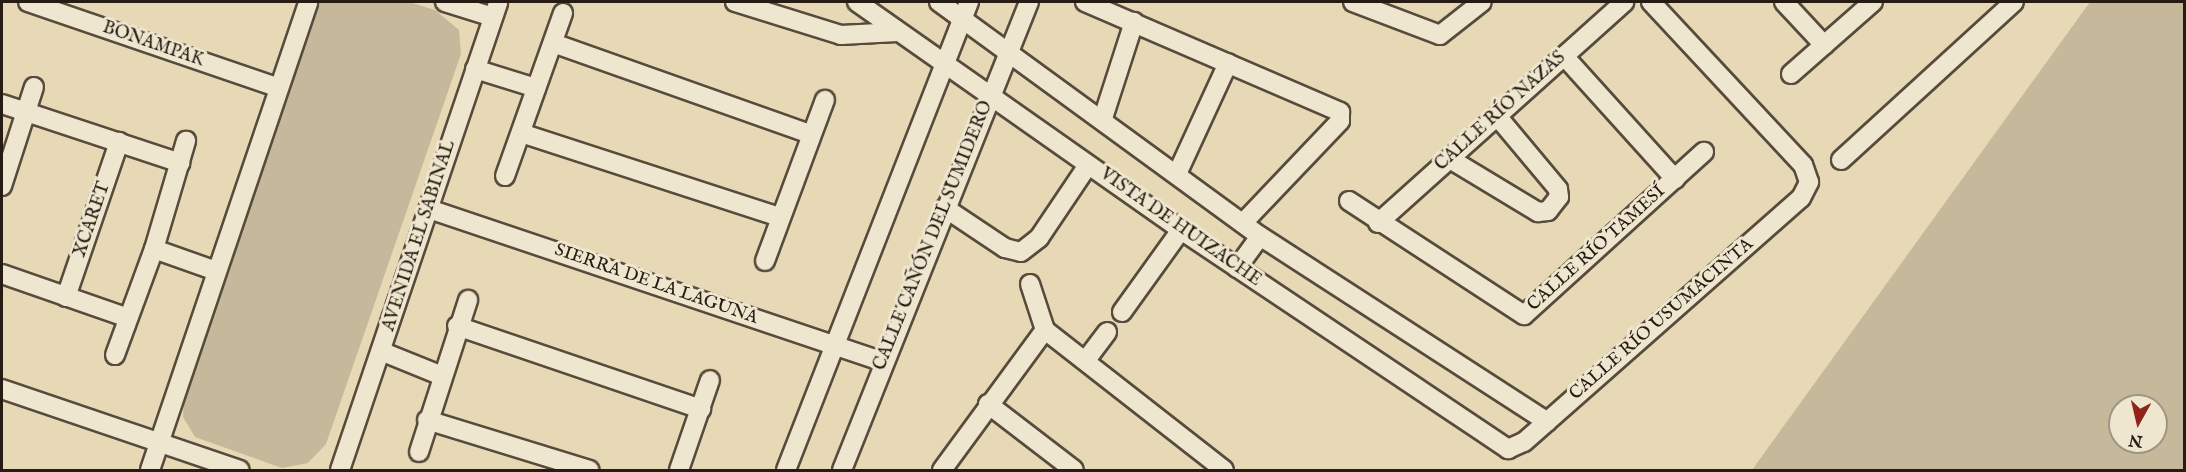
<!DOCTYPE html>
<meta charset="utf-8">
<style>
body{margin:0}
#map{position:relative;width:2186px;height:472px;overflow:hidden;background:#e7d8b6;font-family:"IM FELL English",serif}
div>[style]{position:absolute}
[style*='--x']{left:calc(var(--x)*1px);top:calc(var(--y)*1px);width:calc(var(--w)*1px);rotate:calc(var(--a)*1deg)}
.green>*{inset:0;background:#c6b89a}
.roads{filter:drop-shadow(2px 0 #574b3c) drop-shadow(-2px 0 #574b3c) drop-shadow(0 2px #574b3c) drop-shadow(0 -2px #574b3c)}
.street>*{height:18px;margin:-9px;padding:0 9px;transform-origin:9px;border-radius:9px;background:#efe6d0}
span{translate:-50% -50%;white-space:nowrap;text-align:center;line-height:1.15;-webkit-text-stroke:6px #efe6d0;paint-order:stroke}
.street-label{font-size:18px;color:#271c13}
.frame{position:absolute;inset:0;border:3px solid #271c13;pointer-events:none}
.north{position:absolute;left:2108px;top:394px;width:60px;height:60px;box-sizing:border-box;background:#efe6d0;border:2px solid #9f9584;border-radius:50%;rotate:188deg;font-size:16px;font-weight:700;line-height:24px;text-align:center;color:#271c13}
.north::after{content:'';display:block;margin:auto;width:21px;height:27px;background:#8f2418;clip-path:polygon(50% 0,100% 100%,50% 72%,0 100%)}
</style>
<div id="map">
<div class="green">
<i style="clip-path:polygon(317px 2px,409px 2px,435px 10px,459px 30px,461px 54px,326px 444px,308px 463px,282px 468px,195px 437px,183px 417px,184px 397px)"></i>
<i style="clip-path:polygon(evenodd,2090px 2px,2184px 2px,2184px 470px,1752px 470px,2090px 2px,2120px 406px,2156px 406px,2156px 442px,2120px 442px,2120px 406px)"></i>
</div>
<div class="roads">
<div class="street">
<i style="--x:28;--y:2;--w:265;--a:18.9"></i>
<i style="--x:445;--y:2;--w:50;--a:17.4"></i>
<i style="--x:735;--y:2;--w:111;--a:17.3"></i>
<i style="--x:841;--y:35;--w:56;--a:-3.1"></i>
<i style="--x:857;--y:2;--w:396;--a:35.1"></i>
<i style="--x:1181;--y:230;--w:394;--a:33.8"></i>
<i style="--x:1508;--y:449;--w:17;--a:-24"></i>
<i style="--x:1524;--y:442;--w:369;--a:-41.4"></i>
<i style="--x:1801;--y:198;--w:18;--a:-63"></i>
<i style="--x:1809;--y:182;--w:18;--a:-109"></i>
<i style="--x:1803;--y:165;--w:223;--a:-133"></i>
<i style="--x:939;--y:2;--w:397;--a:36.1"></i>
<i style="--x:1260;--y:236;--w:342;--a:32.9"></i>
<i style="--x:1085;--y:2;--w:278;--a:23.3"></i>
<i style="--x:1340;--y:112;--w:9;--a:90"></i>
<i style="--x:1340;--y:121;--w:141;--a:133.6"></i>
<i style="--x:1353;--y:2;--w:93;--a:20.8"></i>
<i style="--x:1440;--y:35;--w:53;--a:-38.2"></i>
<i style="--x:1784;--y:2;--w:59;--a:47.1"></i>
<i style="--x:553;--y:43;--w:273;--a:19.5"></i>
<i style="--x:1564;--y:56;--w:166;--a:47.9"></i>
<i style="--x:475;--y:69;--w:64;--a:17.3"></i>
<i style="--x:1791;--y:74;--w:109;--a:-41.3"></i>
<i style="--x:2;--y:104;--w:188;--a:18.3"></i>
<i style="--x:1103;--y:118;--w:101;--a:-72.1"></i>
<i style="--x:521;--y:133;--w:271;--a:18"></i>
<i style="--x:1450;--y:159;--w:103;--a:31.1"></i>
<i style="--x:1538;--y:212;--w:10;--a:-6"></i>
<i style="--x:1548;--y:211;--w:18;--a:-52"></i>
<i style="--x:1559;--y:197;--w:8;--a:-97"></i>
<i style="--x:1558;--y:189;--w:95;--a:-129.9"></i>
<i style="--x:1841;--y:160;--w:234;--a:-42.4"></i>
<i style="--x:1177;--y:174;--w:122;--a:-65.3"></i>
<i style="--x:505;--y:176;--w:173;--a:-70.4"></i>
<i style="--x:2;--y:186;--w:104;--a:-72.1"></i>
<i style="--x:1349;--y:201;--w:209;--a:33.1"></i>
<i style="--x:1524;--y:315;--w:243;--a:-42.2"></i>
<i style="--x:945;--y:208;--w:72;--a:33.7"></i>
<i style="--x:1005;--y:248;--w:16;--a:14"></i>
<i style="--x:1021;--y:252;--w:23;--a:-38"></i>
<i style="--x:1039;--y:238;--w:88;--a:-56.1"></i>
<i style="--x:429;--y:209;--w:479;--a:18.6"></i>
<i style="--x:1378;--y:223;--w:331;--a:-41.9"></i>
<i style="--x:154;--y:249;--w:66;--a:19.5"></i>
<i style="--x:765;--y:261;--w:172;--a:-69.6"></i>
<i style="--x:1237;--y:268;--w:39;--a:-54"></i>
<i style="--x:2;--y:274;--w:133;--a:19.2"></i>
<i style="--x:1030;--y:284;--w:48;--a:71.9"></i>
<i style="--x:1045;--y:330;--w:227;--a:38"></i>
<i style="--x:66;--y:297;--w:164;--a:-71.1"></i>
<i style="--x:1122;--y:312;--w:101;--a:-54.3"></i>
<i style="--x:457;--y:326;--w:258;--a:18.8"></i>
<i style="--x:383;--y:352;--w:61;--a:22"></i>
<i style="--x:115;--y:355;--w:113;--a:-69.8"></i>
<i style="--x:154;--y:249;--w:113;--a:-73.5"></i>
<i style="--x:1086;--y:360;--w:35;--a:-53"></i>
<i style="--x:2;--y:389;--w:251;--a:18.8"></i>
<i style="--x:988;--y:404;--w:108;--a:37.5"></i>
<i style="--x:427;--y:420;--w:170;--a:17.1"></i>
<i style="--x:419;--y:452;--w:160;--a:-72.1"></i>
<i style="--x:150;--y:470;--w:494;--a:-71.3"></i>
<i style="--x:340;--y:470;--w:494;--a:-71.3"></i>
<i style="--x:679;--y:470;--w:95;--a:-71"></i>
<i style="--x:786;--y:470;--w:503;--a:-68.64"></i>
<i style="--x:842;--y:470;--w:504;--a:-68.22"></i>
<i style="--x:942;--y:470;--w:174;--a:-53.7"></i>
</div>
</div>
<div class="street-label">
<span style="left:153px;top:45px;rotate:19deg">BONAMPAK</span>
<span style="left:1501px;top:112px;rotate:-42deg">CALLE RÍO NAZAS</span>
<span style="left:93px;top:220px;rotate:-71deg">XCARET</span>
<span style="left:1180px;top:228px;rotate:35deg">VISTA DE HUIZACHE</span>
<span style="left:420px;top:236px;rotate:-72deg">AVENIDA EL SABINAL</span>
<span style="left:934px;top:236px;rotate:-68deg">CALLE CAÑÓN DEL SUMIDERO</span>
<span style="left:1597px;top:249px;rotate:-42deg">CALLE RÍO TAMESÍ</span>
<span style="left:656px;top:285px;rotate:19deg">SIERRA DE LA LAGUNA</span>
<span style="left:1662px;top:320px;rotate:-41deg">CALLE RÍO USUMACINTA</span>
</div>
<div class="frame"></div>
<div class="north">N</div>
</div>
